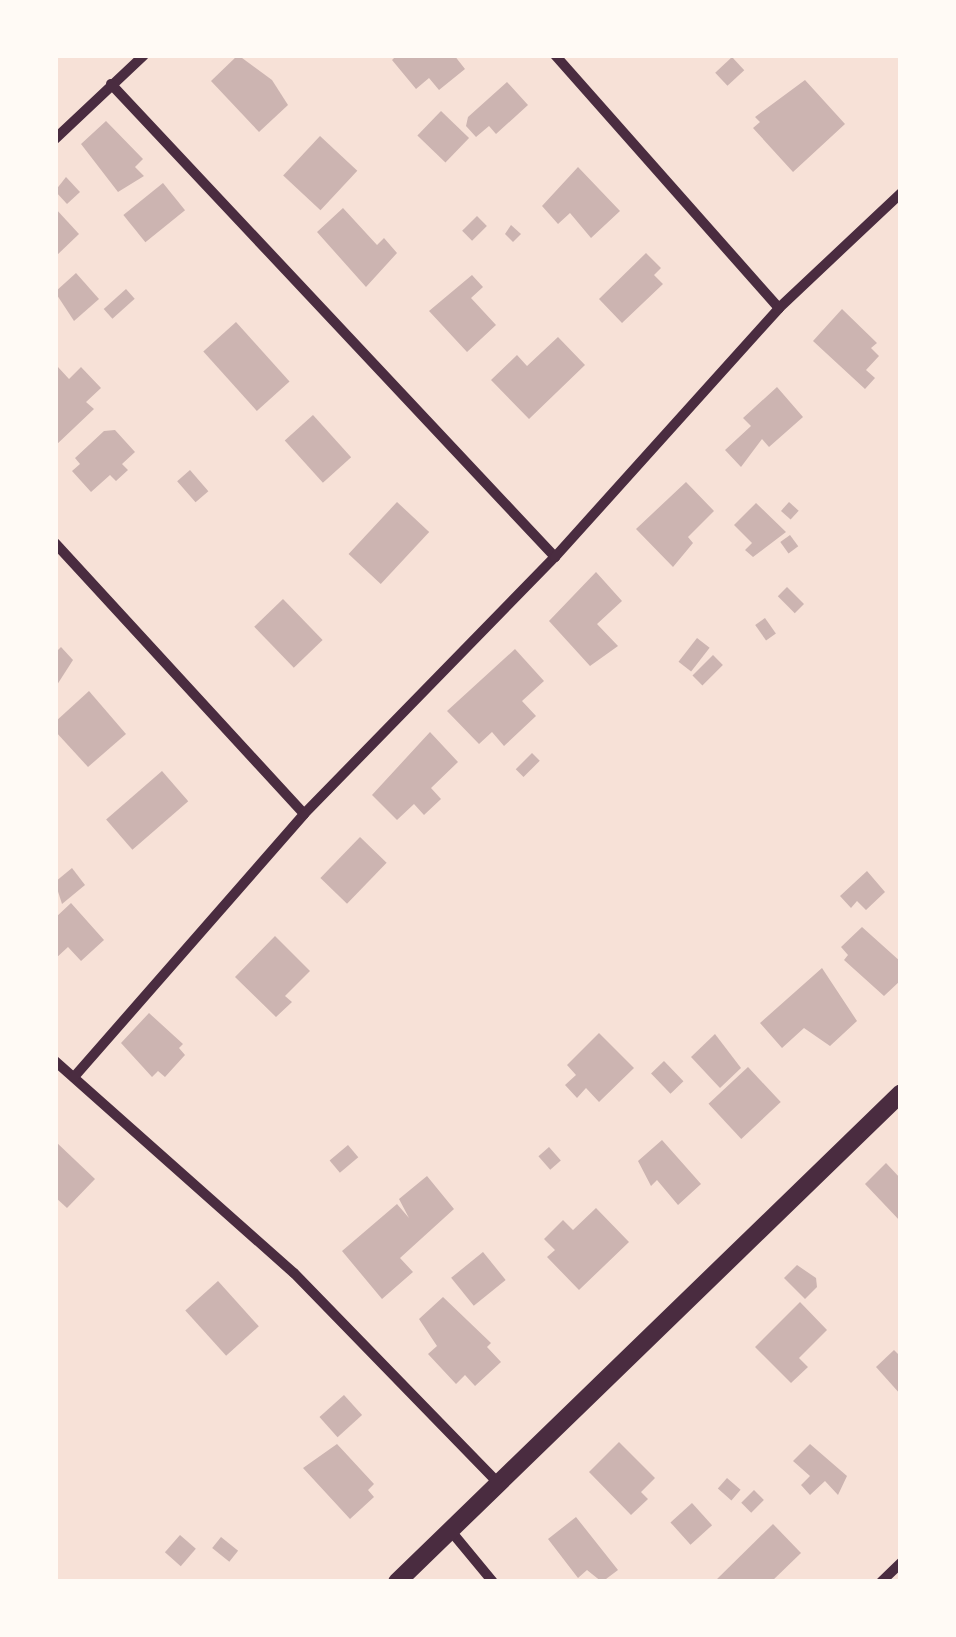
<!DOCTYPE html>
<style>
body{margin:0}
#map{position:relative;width:956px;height:1637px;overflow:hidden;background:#f7e1d7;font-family:Figtree,sans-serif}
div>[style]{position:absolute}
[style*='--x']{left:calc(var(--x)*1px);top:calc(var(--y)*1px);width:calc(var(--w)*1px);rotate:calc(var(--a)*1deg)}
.building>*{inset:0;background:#ccb4b1;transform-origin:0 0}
.minor>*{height:10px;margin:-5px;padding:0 5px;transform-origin:5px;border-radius:5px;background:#4a2c40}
.secondary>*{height:18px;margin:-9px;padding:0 9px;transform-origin:9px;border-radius:9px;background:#4a2c40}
span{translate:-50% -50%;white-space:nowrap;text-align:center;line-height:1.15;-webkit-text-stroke:9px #fffaf5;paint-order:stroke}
.frame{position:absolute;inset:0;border:58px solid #fffaf5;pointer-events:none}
</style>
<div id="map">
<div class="building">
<i style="clip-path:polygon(238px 55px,272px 80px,288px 105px,259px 132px,211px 81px)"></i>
<i style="clip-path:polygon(397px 55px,454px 55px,465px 69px,439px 90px,429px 78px,416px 89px,392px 60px)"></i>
<i style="left:732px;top:57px;width:18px;height:23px;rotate:47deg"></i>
<i style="clip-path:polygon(805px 80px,845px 124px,793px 172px,753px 128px,760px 122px,755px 117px)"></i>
<i style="clip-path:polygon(507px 82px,528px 105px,496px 134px,489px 126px,476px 137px,466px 126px,468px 117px)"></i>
<i style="left:441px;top:111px;width:39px;height:34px;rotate:44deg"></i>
<i style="clip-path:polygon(106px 121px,143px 159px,135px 167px,144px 176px,118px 192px,81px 144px)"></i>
<i style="left:320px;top:136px;width:51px;height:54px;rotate:43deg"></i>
<i style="clip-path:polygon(578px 167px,620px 211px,591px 238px,570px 213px,558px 224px,542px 206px)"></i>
<i style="clip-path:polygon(66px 177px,80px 192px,67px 204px,55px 191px)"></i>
<i style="left:163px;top:183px;width:35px;height:51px;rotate:51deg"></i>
<i style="clip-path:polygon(55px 208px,79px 234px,55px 257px)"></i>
<i style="clip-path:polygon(343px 208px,377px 245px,384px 238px,397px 253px,366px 287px,317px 232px)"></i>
<i style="left:477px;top:216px;width:14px;height:21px;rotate:45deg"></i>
<i style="clip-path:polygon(511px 225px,521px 234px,513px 242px,505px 234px)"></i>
<i style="clip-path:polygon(646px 253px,661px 268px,654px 275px,663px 284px,622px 323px,599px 299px)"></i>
<i style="clip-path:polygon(76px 273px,99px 299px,74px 321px,55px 292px)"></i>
<i style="clip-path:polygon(472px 275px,483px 287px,471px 298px,496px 325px,467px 352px,429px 311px)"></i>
<i style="left:126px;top:289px;width:13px;height:30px;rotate:48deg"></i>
<i style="clip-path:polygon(842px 309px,877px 343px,871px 348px,879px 356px,866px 370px,875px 378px,865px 389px,813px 341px)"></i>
<i style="left:236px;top:322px;width:80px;height:44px;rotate:48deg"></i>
<i style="clip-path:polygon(558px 337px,585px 365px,529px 419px,491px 380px,517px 355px,527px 366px)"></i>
<i style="clip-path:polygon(58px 367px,69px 379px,81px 367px,101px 388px,86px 402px,94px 409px,55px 446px)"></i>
<i style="clip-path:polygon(777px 387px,803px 417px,769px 447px,762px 439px,741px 467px,725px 450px,751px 426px,743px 418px)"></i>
<i style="left:313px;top:415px;width:57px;height:38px;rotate:48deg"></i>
<i style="clip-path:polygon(115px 430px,135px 452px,122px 464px,128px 470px,116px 481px,110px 475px,91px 492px,72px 471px,80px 464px,75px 458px,104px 431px)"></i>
<i style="left:190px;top:470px;width:28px;height:17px;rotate:49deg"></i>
<i style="clip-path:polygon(686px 482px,714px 511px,688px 537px,693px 543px,673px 567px,636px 529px)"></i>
<i style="left:397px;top:502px;width:44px;height:71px;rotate:43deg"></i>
<i style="left:789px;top:502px;width:13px;height:12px;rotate:42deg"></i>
<i style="clip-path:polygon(756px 503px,786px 532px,753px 557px,745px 550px,752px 543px,734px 525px)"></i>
<i style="left:790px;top:535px;width:14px;height:12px;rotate:54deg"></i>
<i style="clip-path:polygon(596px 572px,622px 601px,597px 624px,618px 646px,590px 666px,549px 621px)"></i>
<i style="left:787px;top:587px;width:24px;height:13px;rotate:45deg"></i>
<i style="left:283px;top:599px;width:57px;height:40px;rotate:46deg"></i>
<i style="left:765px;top:618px;width:19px;height:12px;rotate:55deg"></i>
<i style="left:697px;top:638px;width:16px;height:30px;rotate:38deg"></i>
<i style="clip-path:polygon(61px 647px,73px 660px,55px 688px,55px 653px)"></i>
<i style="clip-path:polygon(515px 649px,544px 681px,522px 701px,536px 716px,504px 746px,492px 732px,479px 744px,447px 711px)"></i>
<i style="left:713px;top:655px;width:14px;height:29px;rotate:45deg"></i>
<i style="clip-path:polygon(89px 691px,126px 734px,88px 767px,55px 731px,55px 722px)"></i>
<i style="clip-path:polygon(430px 732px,458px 762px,431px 788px,441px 799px,424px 815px,414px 804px,397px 820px,372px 795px)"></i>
<i style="left:532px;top:753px;width:11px;height:23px;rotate:45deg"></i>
<i style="left:162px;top:771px;width:40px;height:74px;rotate:49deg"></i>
<i style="left:360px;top:837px;width:37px;height:57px;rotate:44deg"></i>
<i style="clip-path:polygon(72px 868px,85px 885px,62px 904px,55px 882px)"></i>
<i style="clip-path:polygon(867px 871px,885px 892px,866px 910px,857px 901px,851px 908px,840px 896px)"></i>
<i style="clip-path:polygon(71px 903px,104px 940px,81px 961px,68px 947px,55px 959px,55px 918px)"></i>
<i style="clip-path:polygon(862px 927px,901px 962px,901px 980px,884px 996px,844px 960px,848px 955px,841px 947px)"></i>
<i style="clip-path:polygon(275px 936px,310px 971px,285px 996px,292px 1002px,276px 1017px,235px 977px)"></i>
<i style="clip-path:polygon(822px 968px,857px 1021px,830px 1046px,804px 1028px,782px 1048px,760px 1023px)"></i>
<i style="clip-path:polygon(149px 1013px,183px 1044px,179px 1048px,185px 1055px,165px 1077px,158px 1071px,152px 1077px,121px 1043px)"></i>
<i style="clip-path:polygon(599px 1033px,634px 1068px,599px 1102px,586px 1088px,577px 1098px,565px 1085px,576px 1075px,567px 1065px)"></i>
<i style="clip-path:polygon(715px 1034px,741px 1068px,720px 1088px,691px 1057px)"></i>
<i style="left:664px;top:1061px;width:28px;height:18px;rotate:46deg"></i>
<i style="left:748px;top:1067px;width:48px;height:54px;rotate:47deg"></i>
<i style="clip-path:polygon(662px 1140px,701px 1184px,678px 1205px,657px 1180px,651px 1186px,638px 1161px)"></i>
<i style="clip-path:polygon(55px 1141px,95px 1179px,67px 1208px,55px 1197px)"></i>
<i style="left:348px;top:1145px;width:16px;height:24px;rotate:50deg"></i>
<i style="left:549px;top:1147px;width:18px;height:14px;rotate:49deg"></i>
<i style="clip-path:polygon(886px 1163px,901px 1179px,901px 1222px,865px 1184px)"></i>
<i style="clip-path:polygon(427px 1176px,454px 1209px,400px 1258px,413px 1272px,382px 1299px,342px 1251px,397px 1204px,409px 1218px,399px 1199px)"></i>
<i style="clip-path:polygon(596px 1208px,629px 1242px,579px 1290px,547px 1257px,555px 1250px,544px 1239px,563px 1220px,573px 1230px)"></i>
<i style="left:483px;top:1252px;width:36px;height:41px;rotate:51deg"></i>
<i style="clip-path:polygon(797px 1265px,816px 1278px,817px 1287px,805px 1299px,784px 1278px)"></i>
<i style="left:218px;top:1281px;width:61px;height:44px;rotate:48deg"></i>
<i style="clip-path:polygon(443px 1297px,491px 1343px,487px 1347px,501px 1362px,475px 1386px,465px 1375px,456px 1384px,428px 1354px,437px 1346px,419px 1319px)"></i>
<i style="clip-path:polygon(800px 1302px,827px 1330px,799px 1358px,808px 1367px,791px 1383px,755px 1347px)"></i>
<i style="clip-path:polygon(894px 1350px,901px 1357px,901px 1395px,876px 1367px)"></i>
<i style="left:344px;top:1395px;width:27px;height:33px;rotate:48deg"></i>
<i style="clip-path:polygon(619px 1442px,655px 1478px,641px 1492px,648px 1499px,631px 1515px,589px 1472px)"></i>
<i style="clip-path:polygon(337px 1444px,374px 1484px,368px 1490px,374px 1497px,350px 1519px,303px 1468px)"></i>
<i style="clip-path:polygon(810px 1444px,847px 1476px,838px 1495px,825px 1481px,810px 1495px,801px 1485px,810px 1476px,793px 1461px)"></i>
<i style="left:727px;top:1478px;width:18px;height:14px;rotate:41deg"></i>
<i style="left:754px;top:1490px;width:14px;height:18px;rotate:45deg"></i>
<i style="left:692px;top:1503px;width:30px;height:29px;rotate:48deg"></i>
<i style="clip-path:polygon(576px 1517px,618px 1570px,602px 1582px,587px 1570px,578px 1578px,548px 1539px)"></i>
<i style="clip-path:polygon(773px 1524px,801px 1553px,771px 1582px,714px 1582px)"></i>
<i style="left:180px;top:1535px;width:21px;height:23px;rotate:41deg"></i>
<i style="left:221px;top:1537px;width:22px;height:14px;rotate:39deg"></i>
</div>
<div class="minor">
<i style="--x:555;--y:55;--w:338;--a:48.5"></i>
<i style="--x:111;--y:84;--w:649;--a:46.81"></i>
<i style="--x:55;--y:139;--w:122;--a:-43.3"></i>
<i style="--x:55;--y:543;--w:368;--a:47.4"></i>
<i style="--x:55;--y:1061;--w:319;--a:41.6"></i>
<i style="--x:294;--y:1273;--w:294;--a:45.8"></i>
<i style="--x:74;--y:1077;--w:349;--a:-48.8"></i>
<i style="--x:304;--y:814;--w:359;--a:-45.7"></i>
<i style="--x:555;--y:557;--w:335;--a:-48"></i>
<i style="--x:779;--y:308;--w:168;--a:-43.3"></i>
<i style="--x:450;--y:1530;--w:67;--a:50.4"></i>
<i style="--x:881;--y:1582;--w:28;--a:-44"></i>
</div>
<div class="secondary">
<i style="--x:397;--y:1582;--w:702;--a:-44.13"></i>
</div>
<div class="frame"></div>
</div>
